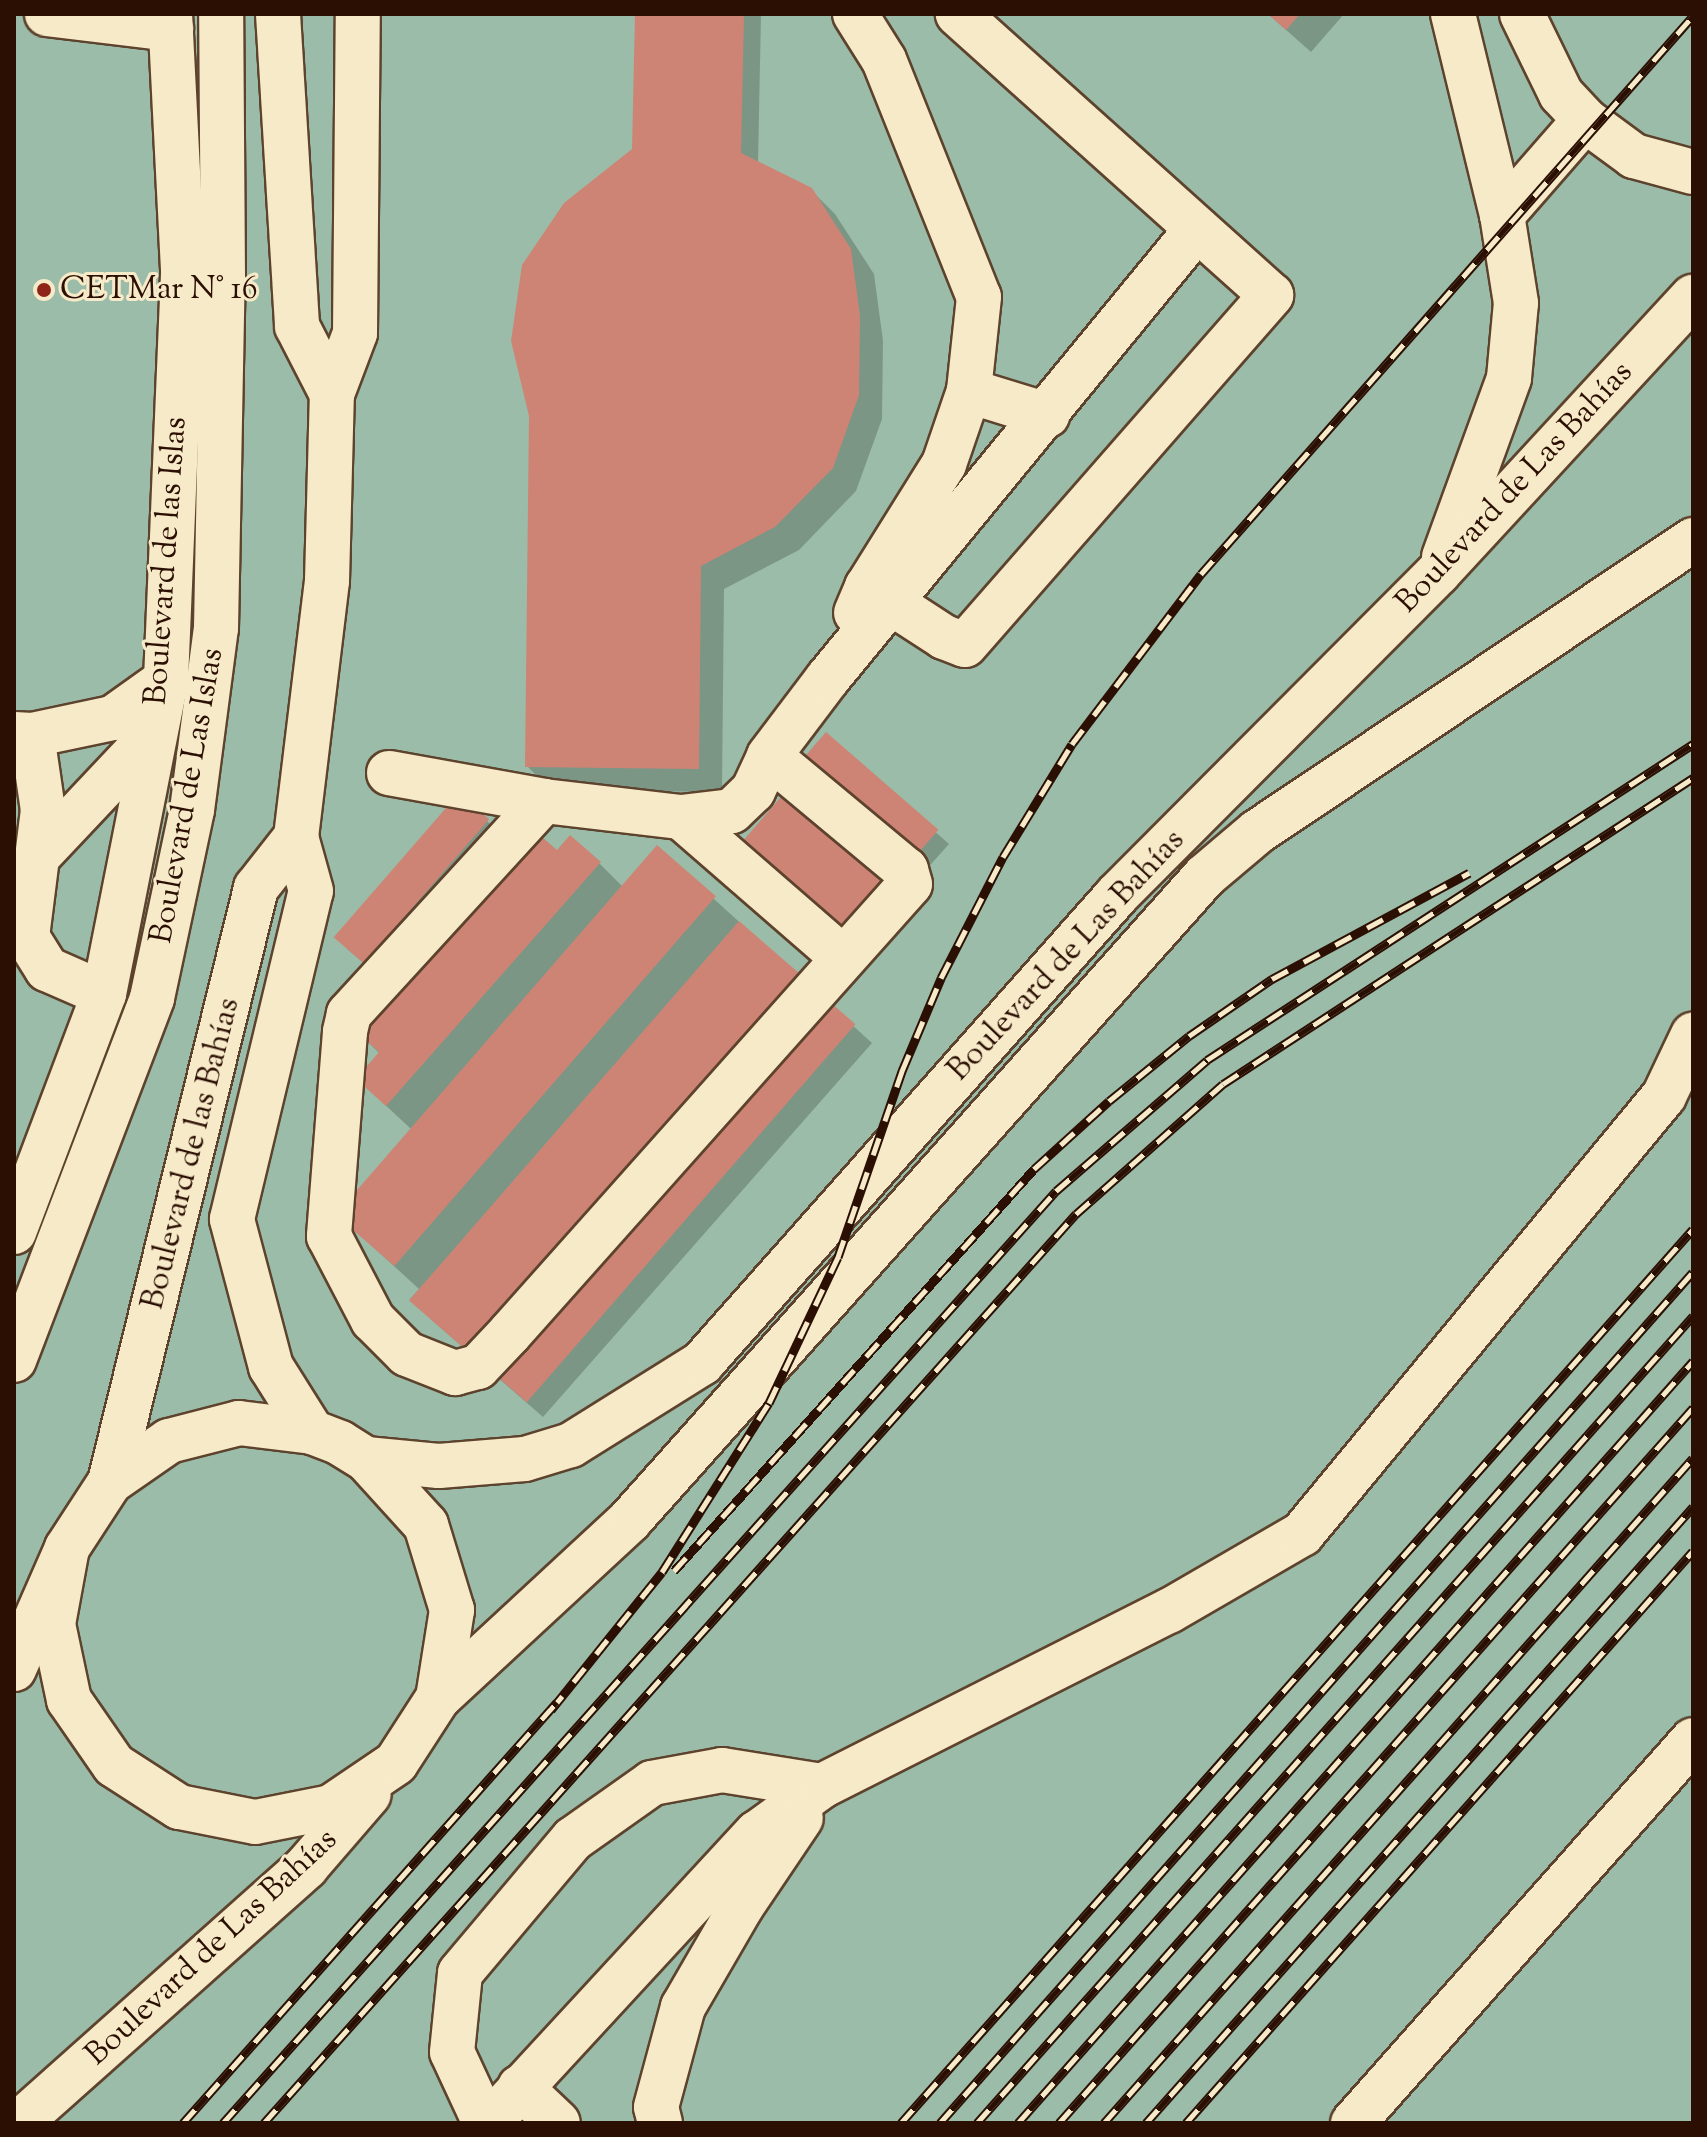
<!DOCTYPE html>
<meta charset="utf-8">
<style>
body{margin:0}
#map{position:relative;width:1707px;height:2137px;overflow:hidden;background:#f2deac;font-family:"Sorts Mill Goudy",serif}
div>[style]{position:absolute}
[style*='--x']{left:calc(var(--x)*1px);top:calc(var(--y)*1px);width:calc(var(--w)*1px);rotate:calc(var(--a)*1deg)}
.water>*{inset:0;background:#9bbca8;transform-origin:0 0}
.shadow>*{inset:0;background:#0003}
.building>*{inset:0;background:#cd8475;transform-origin:0 0}
.roads{filter:drop-shadow(2px 0 #5d432d) drop-shadow(-2px 0 #5d432d) drop-shadow(0 2px #5d432d) drop-shadow(0 -2px #5d432d)}
.minor>*{height:44px;margin:-22px;padding:0 22px;transform-origin:22px;border-radius:22px;background:#f7eac9}
.rail>*{height:9px;margin-top:-4.5px;transform-origin:0;background:repeating-linear-gradient(90deg,#f7eac9 0 18px,#2b0f03 0 36px);box-sizing:border-box;border-block:2px solid #2b0f03}
.dots>*{width:22px;height:22px;translate:-50% -50%;box-sizing:border-box;border:4px solid #f7eac9;border-radius:50%}
span{translate:-50% -50%;white-space:nowrap;text-align:center;line-height:1.15;-webkit-text-stroke:6px #f7eac9;paint-order:stroke}
.poi-label{font-size:32px;color:#2b0f03}
.left{translate:0 -50%;text-align:left}
.street-label{font-size:32px;color:#2b0f03}
.frame{position:absolute;inset:0;border:16px solid #2b0f03;pointer-events:none}
</style>
<div id="map">
<div class="water">
<i style="left:14px;top:14px;width:1679px;height:2109px"></i>
</div>
<div class="shadow">
<i style="clip-path:polygon(637px 14px,761px 14px,758px 164px,811px 190px,835px 214px,874px 274px,883px 341px,882px 419px,856px 491px,799px 550px,724px 589px,722px 792px,551px 790px,527px 766px,634px 150px)"></i>
<i style="clip-path:polygon(1268px 14px,1344px 14px,1311px 52px)"></i>
<i style="clip-path:polygon(826px 735px,949px 844px,924px 872px)"></i>
<i style="clip-path:polygon(787px 793px,901px 896px,848px 956px)"></i>
<i style="clip-path:polygon(487px 821px,499px 832px,376px 973px,347px 949px)"></i>
<i style="clip-path:polygon(658px 848px,872px 1043px,543px 1417px,434px 1322px,410px 1299px,419px 1289px,337px 1214px,411px 1129px,382px 1102px,380px 1054px,353px 1027px,557px 853px,600px 864px,623px 887px)"></i>
</div>
<div class="building">
<i style="clip-path:polygon(635px 14px,744px 14px,741px 153px,812px 188px,851px 249px,860px 316px,859px 395px,833px 468px,775px 527px,701px 566px,699px 769px,525px 767px,529px 416px,511px 341px,522px 265px,564px 203px,632px 149px)"></i>
<i style="clip-path:polygon(1268px 14px,1300px 14px,1286px 30px)"></i>
<i style="left:826px;top:732px;width:149px;height:41px;rotate:41deg"></i>
<i style="left:787px;top:790px;width:130px;height:85px;rotate:41deg"></i>
<i style="left:459px;top:793px;width:40px;height:191px;rotate:41deg"></i>
<i style="clip-path:polygon(528px 825px,557px 850px,570px 835px,601px 862px,386px 1106px,356px 1079px,379px 1052px,351px 1027px)"></i>
<i style="left:657px;top:845px;width:78px;height:490px;rotate:41deg"></i>
<i style="left:739px;top:921px;width:80px;height:503px;rotate:41deg"></i>
<i style="left:823px;top:996px;width:43px;height:501px;rotate:41deg"></i>
</div>
<div class="roads">
<div class="minor">
<i style="--x:47;--y:14;--w:125;--a:6.9"></i>
<i style="--x:278;--y:14;--w:313;--a:86.5"></i>
<i style="--x:297;--y:326;--w:76;--a:62.8"></i>
<i style="--x:855;--y:14;--w:54;--a:57.8"></i>
<i style="--x:884;--y:60;--w:255;--a:68.2"></i>
<i style="--x:979;--y:297;--w:95;--a:96.1"></i>
<i style="--x:969;--y:391;--w:77;--a:108.9"></i>
<i style="--x:944;--y:464;--w:145;--a:122"></i>
<i style="--x:867;--y:587;--w:28;--a:113"></i>
<i style="--x:1522;--y:14;--w:89;--a:64"></i>
<i style="--x:1561;--y:94;--w:35;--a:47"></i>
<i style="--x:1585;--y:120;--w:61;--a:36.3"></i>
<i style="--x:1634;--y:156;--w:61;--a:15.2"></i>
<i style="--x:1502;--y:215;--w:126;--a:-48.9"></i>
<i style="--x:969;--y:391;--w:82;--a:17.1"></i>
<i style="--x:1444;--y:557;--w:190;--a:-70"></i>
<i style="--x:1509;--y:378;--w:75;--a:-84.7"></i>
<i style="--x:1516;--y:303;--w:89;--a:-99"></i>
<i style="--x:1502;--y:215;--w:207;--a:-103.7"></i>
<i style="--x:867;--y:587;--w:92;--a:33"></i>
<i style="--x:944;--y:637;--w:22;--a:21"></i>
<i style="--x:965;--y:645;--w:465;--a:-48.8"></i>
<i style="--x:1271;--y:295;--w:421;--a:-138.1"></i>
<i style="--x:14;--y:734;--w:18;--a:3"></i>
<i style="--x:32;--y:735;--w:83;--a:-11.9"></i>
<i style="--x:113;--y:718;--w:65;--a:-35.6"></i>
<i style="--x:32;--y:735;--w:76;--a:81.7"></i>
<i style="--x:43;--y:810;--w:128;--a:97.2"></i>
<i style="--x:27;--y:937;--w:38;--a:58"></i>
<i style="--x:47;--y:969;--w:62;--a:23.7"></i>
<i style="--x:389;--y:773;--w:158;--a:10.2"></i>
<i style="--x:544;--y:801;--w:138;--a:6.7"></i>
<i style="--x:681;--y:817;--w:51;--a:-6.7"></i>
<i style="--x:732;--y:811;--w:29;--a:-44"></i>
<i style="--x:753;--y:791;--w:38;--a:-65"></i>
<i style="--x:769;--y:756;--w:98;--a:-52.9"></i>
<i style="--x:828;--y:678;--w:581;--a:-50.59"></i>
<i style="--x:544;--y:801;--w:289;--a:132.5"></i>
<i style="--x:349;--y:1014;--w:18;--a:103"></i>
<i style="--x:345;--y:1032;--w:205;--a:94.5"></i>
<i style="--x:329;--y:1236;--w:95;--a:62.4"></i>
<i style="--x:373;--y:1320;--w:48;--a:45"></i>
<i style="--x:407;--y:1354;--w:52;--a:21.6"></i>
<i style="--x:455;--y:1373;--w:24;--a:-15"></i>
<i style="--x:478;--y:1367;--w:47;--a:-46.7"></i>
<i style="--x:510;--y:1333;--w:601;--a:-48.3"></i>
<i style="--x:910;--y:884;--w:15;--a:-106"></i>
<i style="--x:906;--y:870;--w:178;--a:-140.2"></i>
<i style="--x:681;--y:817;--w:213;--a:41"></i>
<i style="--x:41;--y:853;--w:165;--a:-46.7"></i>
<i style="--x:14;--y:1232;--w:254;--a:-69.3"></i>
<i style="--x:104;--y:994;--w:320;--a:-78.8"></i>
<i style="--x:166;--y:680;--w:410;--a:-87.6"></i>
<i style="--x:183;--y:270;--w:256;--a:-92.9"></i>
<i style="--x:14;--y:1360;--w:387;--a:-69.1"></i>
<i style="--x:152;--y:998;--w:192;--a:-78"></i>
<i style="--x:192;--y:810;--w:184;--a:-82.5"></i>
<i style="--x:216;--y:628;--w:351;--a:-88.9"></i>
<i style="--x:223;--y:277;--w:263;--a:-90.4"></i>
<i style="--x:312;--y:1432;--w:77;--a:-122.2"></i>
<i style="--x:271;--y:1367;--w:153;--a:-104.8"></i>
<i style="--x:232;--y:1219;--w:337;--a:-76.5"></i>
<i style="--x:311;--y:891;--w:56;--a:-105.5"></i>
<i style="--x:296;--y:837;--w:258;--a:-83.1"></i>
<i style="--x:327;--y:581;--w:187;--a:-88.5"></i>
<i style="--x:332;--y:394;--w:65;--a:-69.3"></i>
<i style="--x:355;--y:333;--w:319;--a:-89.5"></i>
<i style="--x:366;--y:1459;--w:73;--a:5.5"></i>
<i style="--x:439;--y:1466;--w:86;--a:-4.7"></i>
<i style="--x:525;--y:1459;--w:48;--a:-16.9"></i>
<i style="--x:571;--y:1445;--w:155;--a:-32"></i>
<i style="--x:702;--y:1363;--w:625;--a:-48.43"></i>
<i style="--x:1117;--y:895;--w:455;--a:-45.1"></i>
<i style="--x:1438;--y:573;--w:376;--a:-47.3"></i>
<i style="--x:110;--y:1482;--w:612;--a:-76.19"></i>
<i style="--x:256;--y:888;--w:65;--a:-51.9"></i>
<i style="--x:14;--y:1669;--w:132;--a:-66.3"></i>
<i style="--x:67;--y:1548;--w:79;--a:-56.9"></i>
<i style="--x:110;--y:1482;--w:72;--a:-34.8"></i>
<i style="--x:169;--y:1441;--w:72;--a:-14.4"></i>
<i style="--x:239;--y:1423;--w:74;--a:7"></i>
<i style="--x:312;--y:1432;--w:30;--a:21"></i>
<i style="--x:340;--y:1443;--w:31;--a:32"></i>
<i style="--x:366;--y:1459;--w:89;--a:47.7"></i>
<i style="--x:426;--y:1525;--w:89;--a:73"></i>
<i style="--x:452;--y:1610;--w:89;--a:99"></i>
<i style="--x:438;--y:1698;--w:77;--a:122.9"></i>
<i style="--x:396;--y:1763;--w:78;--a:145.9"></i>
<i style="--x:331;--y:1807;--w:77;--a:168.8"></i>
<i style="--x:255;--y:1822;--w:77;--a:-168.8"></i>
<i style="--x:179;--y:1807;--w:77;--a:-147.1"></i>
<i style="--x:114;--y:1765;--w:79;--a:-124.7"></i>
<i style="--x:69;--y:1700;--w:78;--a:-101.9"></i>
<i style="--x:53;--y:1624;--w:77;--a:-79.6"></i>
<i style="--x:438;--y:1698;--w:262;--a:-42.8"></i>
<i style="--x:630;--y:1520;--w:863;--a:-48.24"></i>
<i style="--x:1205;--y:876;--w:68;--a:-40.2"></i>
<i style="--x:1257;--y:832;--w:525;--a:-33.81"></i>
<i style="--x:520;--y:2087;--w:52;--a:43.5"></i>
<i style="--x:19;--y:2123;--w:385;--a:-41.7"></i>
<i style="--x:306;--y:1867;--w:96;--a:-49.2"></i>
<i style="--x:485;--y:2123;--w:78;--a:-114.9"></i>
<i style="--x:452;--y:2052;--w:79;--a:-84.2"></i>
<i style="--x:460;--y:1973;--w:175;--a:-49.9"></i>
<i style="--x:573;--y:1839;--w:97;--a:-35.3"></i>
<i style="--x:652;--y:1783;--w:71;--a:-10.5"></i>
<i style="--x:722;--y:1770;--w:101;--a:9.1"></i>
<i style="--x:489;--y:2123;--w:395;--a:-47.3"></i>
<i style="--x:757;--y:1833;--w:80;--a:-35.9"></i>
<i style="--x:822;--y:1786;--w:389;--a:-26.8"></i>
<i style="--x:1169;--y:1611;--w:154;--a:-30.1"></i>
<i style="--x:1302;--y:1534;--w:568;--a:-50.43"></i>
<i style="--x:1664;--y:1096;--w:68;--a:-64.6"></i>
<i style="--x:660;--y:2123;--w:16;--a:-104"></i>
<i style="--x:656;--y:2107;--w:104;--a:-74.9"></i>
<i style="--x:683;--y:2007;--w:116;--a:-59.9"></i>
<i style="--x:741;--y:1907;--w:107;--a:-56"></i>
<i style="--x:1353;--y:2123;--w:512;--a:-48.4"></i>
</div>
</div>
<div class="rail">
<i style="--x:674;--y:1571;--w:540;--a:-48.15"></i>
<i style="--x:1034;--y:1169;--w:101;--a:-42.2"></i>
<i style="--x:1109;--y:1101;--w:103;--a:-39.1"></i>
<i style="--x:1189;--y:1036;--w:101;--a:-34.5"></i>
<i style="--x:1272;--y:979;--w:224;--a:-28.3"></i>
<i style="--x:551;--y:1710;--w:177;--a:-51.2"></i>
<i style="--x:662;--y:1572;--w:200;--a:-57.7"></i>
<i style="--x:769;--y:1403;--w:161;--a:-64.7"></i>
<i style="--x:838;--y:1257;--w:197;--a:-71"></i>
<i style="--x:902;--y:1071;--w:101;--a:-67.2"></i>
<i style="--x:941;--y:978;--w:136;--a:-62.9"></i>
<i style="--x:1003;--y:857;--w:132;--a:-58.6"></i>
<i style="--x:1072;--y:744;--w:213;--a:-52.8"></i>
<i style="--x:1201;--y:574;--w:744;--a:-48.6"></i>
<i style="--x:183;--y:2123;--w:563;--a:-48.38"></i>
<i style="--x:223;--y:2123;--w:1250;--a:-48.21"></i>
<i style="--x:1056;--y:1191;--w:200;--a:-40.9"></i>
<i style="--x:1207;--y:1060;--w:580;--a:-33.03"></i>
<i style="--x:264;--y:2123;--w:1219;--a:-48.23"></i>
<i style="--x:1076;--y:1214;--w:196;--a:-41.5"></i>
<i style="--x:1223;--y:1084;--w:561;--a:-33.07"></i>
<i style="--x:901;--y:2123;--w:1194;--a:-48.46"></i>
<i style="--x:940;--y:2123;--w:1136;--a:-48.5"></i>
<i style="--x:977;--y:2123;--w:1079;--a:-48.42"></i>
<i style="--x:1018;--y:2123;--w:1018;--a:-48.46"></i>
<i style="--x:1059;--y:2123;--w:956;--a:-48.44"></i>
<i style="--x:1104;--y:2123;--w:888;--a:-48.47"></i>
<i style="--x:1146;--y:2123;--w:824;--a:-48.4"></i>
<i style="--x:1186;--y:2123;--w:764;--a:-48.45"></i>
</div>
<div class="dots">
<i style="left:44px;top:290px;background:#8f2418"></i>
</div>
<div class="poi-label">
<span class="left" style="left:60px;top:290px">CETMar N° 16</span>
</div>
<div class="street-label">
<span style="left:1515px;top:488px;rotate:-47deg">Boulevard de Las Bahías</span>
<span style="left:167px;top:561px;rotate:-86deg">Boulevard de las Islas</span>
<span style="left:188px;top:796px;rotate:-80deg">Boulevard de Las Islas</span>
<span style="left:1067px;top:956px;rotate:-47deg">Boulevard de Las Bahías</span>
<span style="left:192px;top:1154px;rotate:-76deg">Boulevard de las Bahías</span>
<span style="left:212px;top:1948px;rotate:-43deg">Boulevard de Las Bahías</span>
</div>
<div class="frame"></div>
</div>
